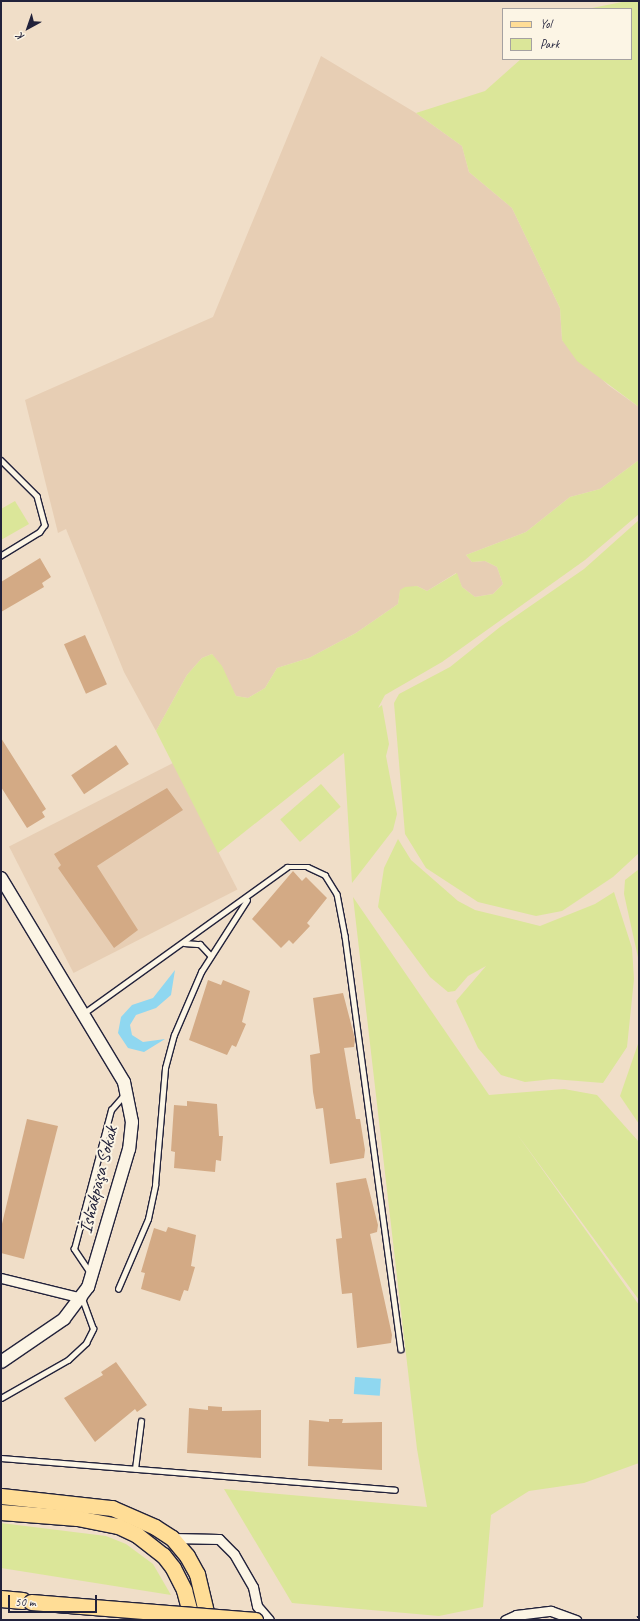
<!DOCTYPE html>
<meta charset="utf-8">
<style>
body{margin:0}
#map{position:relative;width:640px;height:1621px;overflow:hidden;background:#f0dec8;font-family:Caveat,sans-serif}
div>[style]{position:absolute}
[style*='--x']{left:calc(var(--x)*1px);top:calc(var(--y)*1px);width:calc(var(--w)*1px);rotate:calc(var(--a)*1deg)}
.built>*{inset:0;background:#e7ceb4;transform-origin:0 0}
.green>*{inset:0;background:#dbe699;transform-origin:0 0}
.water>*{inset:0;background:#8fd7f0;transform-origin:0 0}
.building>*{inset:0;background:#d3aa85;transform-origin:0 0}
.path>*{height:2px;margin-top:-1px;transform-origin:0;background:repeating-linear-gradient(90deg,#22223b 0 1px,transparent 0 4px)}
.roads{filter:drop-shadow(1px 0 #22223b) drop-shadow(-1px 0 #22223b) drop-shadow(0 1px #22223b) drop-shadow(0 -1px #22223b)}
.service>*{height:4.5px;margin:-2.25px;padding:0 2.25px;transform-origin:2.25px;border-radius:2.25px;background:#fcf5e5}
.minor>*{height:9px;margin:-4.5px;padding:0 4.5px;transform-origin:4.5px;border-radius:4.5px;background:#fcf5e5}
.tertiary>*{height:12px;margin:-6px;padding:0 6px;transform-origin:6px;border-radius:6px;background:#fcf5e5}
.primary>*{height:15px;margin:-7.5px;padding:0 7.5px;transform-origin:7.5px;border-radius:7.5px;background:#ffdd96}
.trunk>*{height:16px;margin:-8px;padding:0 8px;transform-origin:8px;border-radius:8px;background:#ffdd96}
.bridges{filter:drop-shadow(1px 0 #22223b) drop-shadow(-1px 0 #22223b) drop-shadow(0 1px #22223b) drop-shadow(0 -1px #22223b)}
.primary-bridge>*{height:15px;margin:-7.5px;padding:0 7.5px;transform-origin:7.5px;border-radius:7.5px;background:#ffdd96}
span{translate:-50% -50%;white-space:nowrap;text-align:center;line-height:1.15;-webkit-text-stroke:4px #fcf5e5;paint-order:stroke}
.street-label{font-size:19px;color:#22223b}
.frame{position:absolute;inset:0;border:2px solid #22223b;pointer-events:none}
.legend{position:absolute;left:502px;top:8px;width:130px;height:52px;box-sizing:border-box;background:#fcf5e5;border:1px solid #a5a1a1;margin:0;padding:5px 7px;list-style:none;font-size:12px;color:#22223b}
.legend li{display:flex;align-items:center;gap:8px;height:20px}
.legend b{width:20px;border:1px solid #a5a1a1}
.north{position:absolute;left:8px;top:8px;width:40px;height:40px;-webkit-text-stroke:3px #fcf5e5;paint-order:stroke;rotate:220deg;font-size:11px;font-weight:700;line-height:16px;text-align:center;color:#22223b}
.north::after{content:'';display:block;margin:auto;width:14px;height:18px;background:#22223b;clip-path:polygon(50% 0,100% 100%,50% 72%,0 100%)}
.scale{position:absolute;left:8px;top:1595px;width:89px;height:18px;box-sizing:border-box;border:2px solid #22223b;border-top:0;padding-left:5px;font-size:12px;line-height:14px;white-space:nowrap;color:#22223b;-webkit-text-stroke:3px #fcf5e5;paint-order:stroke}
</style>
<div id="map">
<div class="built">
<i style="clip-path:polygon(321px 56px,416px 113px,462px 146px,469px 172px,512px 208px,560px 308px,562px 340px,608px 385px,639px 407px,639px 460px,600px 489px,570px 497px,526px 532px,466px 555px,472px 562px,485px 561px,497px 567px,503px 584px,493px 594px,475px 597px,462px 587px,456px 573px,427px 591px,417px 586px,400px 591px,398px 604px,356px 633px,309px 658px,277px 668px,265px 688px,248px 698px,236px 696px,212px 654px,202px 658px,187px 675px,156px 731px,124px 672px,66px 529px,58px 533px,25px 400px,213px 317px)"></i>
<i style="left:173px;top:763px;width:142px;height:184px;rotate:63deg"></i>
</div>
<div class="green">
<i style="clip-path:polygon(627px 1px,639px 1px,639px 407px,577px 361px,562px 340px,560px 308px,512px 208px,469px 172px,462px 146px,416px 113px,485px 91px,521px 59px,631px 59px,631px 9px,587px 9px)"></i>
<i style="clip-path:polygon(639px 460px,639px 514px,585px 560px,442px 662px,385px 695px,378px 708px,382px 705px,389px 744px,386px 756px,397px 814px,393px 830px,352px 883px,344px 753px,218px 853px,156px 731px,187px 675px,202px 658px,212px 654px,222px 666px,236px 696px,248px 698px,265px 688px,277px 668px,309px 658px,356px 633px,398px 604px,400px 590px,405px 587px,417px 586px,427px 591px,457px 573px,462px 587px,475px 597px,493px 594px,503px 584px,497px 567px,485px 561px,472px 562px,466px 555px,526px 532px,570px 497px,600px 489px)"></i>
<i style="clip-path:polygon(15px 501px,29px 524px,1px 540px,1px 509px)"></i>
<i style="clip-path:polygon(639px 520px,639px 853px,613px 877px,562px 911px,536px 916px,478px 902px,426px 868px,405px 834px,394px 703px,399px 694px,450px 667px,500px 627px,584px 569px)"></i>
<i style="left:321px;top:784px;width:30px;height:54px;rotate:49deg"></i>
<i style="clip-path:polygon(398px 839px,411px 860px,458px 901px,475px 910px,540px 926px,595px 904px,614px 892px,632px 948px,634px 979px,627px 1047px,603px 1083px,553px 1079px,525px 1082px,501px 1075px,478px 1048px,456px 1001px,486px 966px,468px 976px,455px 991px,448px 992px,430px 977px,378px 907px,384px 868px)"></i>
<i style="clip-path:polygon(639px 869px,639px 962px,624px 894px,625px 880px)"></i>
<i style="clip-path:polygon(353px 897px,489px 1095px,564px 1089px,597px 1095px,639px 1142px,639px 1300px,517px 1134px,639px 1305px,639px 1463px,584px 1483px,529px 1491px,491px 1515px,483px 1607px,439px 1616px,292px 1603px,224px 1489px,427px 1507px,417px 1449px)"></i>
<i style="clip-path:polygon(639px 1041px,639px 1124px,620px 1096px)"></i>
<i style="clip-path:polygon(1px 1523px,106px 1536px,126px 1544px,153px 1564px,171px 1595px,1px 1568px)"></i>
</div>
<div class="water">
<i style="clip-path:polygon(175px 970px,171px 995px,156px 1008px,136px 1015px,130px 1025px,132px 1035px,143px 1042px,165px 1039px,144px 1052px,128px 1048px,118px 1033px,121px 1017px,132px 1005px,153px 998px)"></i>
<i style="left:355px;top:1377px;width:26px;height:17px;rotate:4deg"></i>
</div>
<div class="building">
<i style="clip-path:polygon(40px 558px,51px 577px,42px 583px,44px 587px,1px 612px,1px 582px)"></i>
<i style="left:85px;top:635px;width:54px;height:23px;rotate:66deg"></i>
<i style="clip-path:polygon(1px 738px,46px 809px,42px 812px,45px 817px,27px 828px,1px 787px)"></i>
<i style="left:116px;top:745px;width:23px;height:54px;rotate:56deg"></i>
<i style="clip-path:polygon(167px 788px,183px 810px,97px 866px,138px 930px,114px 948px,58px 868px,61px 865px,54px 854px)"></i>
<i style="clip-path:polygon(293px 871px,302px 881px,306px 877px,327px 898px,307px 923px,310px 926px,293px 944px,289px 940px,281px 948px,252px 919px)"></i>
<i style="clip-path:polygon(208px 980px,221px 985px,223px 980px,250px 991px,242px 1022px,246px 1024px,236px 1047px,232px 1045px,227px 1055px,189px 1040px)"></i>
<i style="clip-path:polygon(343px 993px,355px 1039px,354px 1047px,344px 1048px,356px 1119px,360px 1119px,365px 1150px,364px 1158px,330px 1164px,323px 1108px,316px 1109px,313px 1092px,310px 1055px,320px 1053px,313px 998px)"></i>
<i style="clip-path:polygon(187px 1101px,217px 1104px,219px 1136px,223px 1136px,221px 1161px,216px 1160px,215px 1172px,174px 1168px,175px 1152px,171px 1151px,174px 1105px,187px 1106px)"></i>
<i style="clip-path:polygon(27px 1119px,58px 1126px,24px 1259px,1px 1253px,1px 1228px)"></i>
<i style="clip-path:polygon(366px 1178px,378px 1225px,377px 1232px,370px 1234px,392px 1335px,391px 1343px,357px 1348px,352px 1293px,342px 1294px,340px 1277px,336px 1239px,342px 1238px,336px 1183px)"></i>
<i style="clip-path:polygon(168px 1227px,196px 1235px,191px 1266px,195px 1267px,188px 1291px,184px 1290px,180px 1301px,141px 1289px,145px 1273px,141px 1272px,154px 1228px,166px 1232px)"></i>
<i style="clip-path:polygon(116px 1362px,147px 1405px,137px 1412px,135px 1409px,95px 1442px,64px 1398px,103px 1375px,101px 1372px)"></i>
<i style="clip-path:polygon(208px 1406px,222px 1407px,222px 1411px,261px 1410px,261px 1458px,187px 1453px,189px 1408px,208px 1410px)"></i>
<i style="clip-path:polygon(329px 1419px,343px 1419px,342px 1423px,382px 1422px,382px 1470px,308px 1466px,309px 1420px,329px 1422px)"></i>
</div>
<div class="path">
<i style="--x:634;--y:1620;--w:6;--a:-39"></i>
</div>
<div class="roads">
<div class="service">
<i style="--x:1;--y:460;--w:51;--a:45"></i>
<i style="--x:37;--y:496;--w:30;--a:75"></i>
<i style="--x:45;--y:525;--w:9;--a:126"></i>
<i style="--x:40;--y:532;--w:46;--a:148.4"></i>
<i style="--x:184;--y:943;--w:16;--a:4"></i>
<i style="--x:200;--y:944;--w:16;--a:47"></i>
<i style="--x:84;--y:1013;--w:250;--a:-35.7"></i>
<i style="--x:287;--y:867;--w:21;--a:0"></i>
<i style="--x:308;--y:867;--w:19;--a:25"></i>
<i style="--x:325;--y:875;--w:22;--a:58"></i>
<i style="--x:337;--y:894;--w:43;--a:79.2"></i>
<i style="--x:345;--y:936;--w:417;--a:82.3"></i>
<i style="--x:90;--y:1273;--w:29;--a:-124"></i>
<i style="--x:74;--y:1249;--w:144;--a:-75.1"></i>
<i style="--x:111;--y:1110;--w:21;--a:-49"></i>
<i style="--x:118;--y:1289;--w:76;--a:-66.8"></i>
<i style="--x:148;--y:1219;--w:35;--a:-78"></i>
<i style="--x:155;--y:1185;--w:117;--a:-85.1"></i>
<i style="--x:165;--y:1068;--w:34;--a:-75"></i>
<i style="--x:174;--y:1035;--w:69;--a:-66.8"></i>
<i style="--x:201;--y:972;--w:85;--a:-57.4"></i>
<i style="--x:1;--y:1398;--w:77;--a:-29.6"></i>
<i style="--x:68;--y:1360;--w:25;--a:-43"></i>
<i style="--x:86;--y:1343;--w:16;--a:-63"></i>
<i style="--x:93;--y:1329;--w:32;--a:-110"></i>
<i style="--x:1;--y:1458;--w:395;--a:4.6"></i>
<i style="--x:135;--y:1469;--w:48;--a:-82.9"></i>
</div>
<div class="minor">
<i style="--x:1;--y:1278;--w:83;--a:13.9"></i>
<i style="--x:172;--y:1538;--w:47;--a:1.2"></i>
<i style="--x:219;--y:1539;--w:21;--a:45"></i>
<i style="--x:234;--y:1554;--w:38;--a:60"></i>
<i style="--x:253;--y:1587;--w:19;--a:78"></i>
<i style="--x:257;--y:1606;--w:18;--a:49"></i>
<i style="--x:505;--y:1620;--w:12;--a:-24"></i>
<i style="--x:516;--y:1615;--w:35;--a:-7"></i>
<i style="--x:551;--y:1611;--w:27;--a:20"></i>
</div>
<div class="tertiary">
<i style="--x:1;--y:878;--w:238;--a:58.9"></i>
<i style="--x:124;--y:1082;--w:41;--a:78.7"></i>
<i style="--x:132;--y:1122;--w:27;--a:96"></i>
<i style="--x:129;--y:1149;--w:144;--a:106.5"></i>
<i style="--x:88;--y:1287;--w:40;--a:127"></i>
<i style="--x:64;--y:1319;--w:76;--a:145.7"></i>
</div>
<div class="primary">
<i style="--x:1;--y:1496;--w:112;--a:6.2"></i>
<i style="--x:112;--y:1508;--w:47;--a:23.8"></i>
<i style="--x:155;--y:1527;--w:20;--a:33"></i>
<i style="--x:172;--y:1538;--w:23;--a:50"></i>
<i style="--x:187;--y:1556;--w:21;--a:61"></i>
<i style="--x:197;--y:1574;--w:47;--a:76.6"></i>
<i style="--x:1;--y:1512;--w:76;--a:4.5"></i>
<i style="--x:77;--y:1518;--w:42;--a:11"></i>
<i style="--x:118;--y:1526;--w:21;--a:25"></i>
<i style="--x:137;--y:1535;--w:33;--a:38"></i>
<i style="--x:163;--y:1555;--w:16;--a:52"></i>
<i style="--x:173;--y:1568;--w:25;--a:63"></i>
<i style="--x:184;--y:1590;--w:31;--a:75"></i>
</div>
<div class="trunk">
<i style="--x:1;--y:1599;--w:22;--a:5"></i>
</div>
</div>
<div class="bridges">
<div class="primary-bridge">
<i style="--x:31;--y:1602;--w:225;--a:4.6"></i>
</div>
</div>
<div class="street-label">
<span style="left:99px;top:1180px;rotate:-76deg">İshakpaşa Sokak</span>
</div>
<div class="frame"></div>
<ul class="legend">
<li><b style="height:5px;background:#ffdd96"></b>Yol</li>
<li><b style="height:11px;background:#dbe699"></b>Park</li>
</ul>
<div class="north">K</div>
<div class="scale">50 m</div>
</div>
